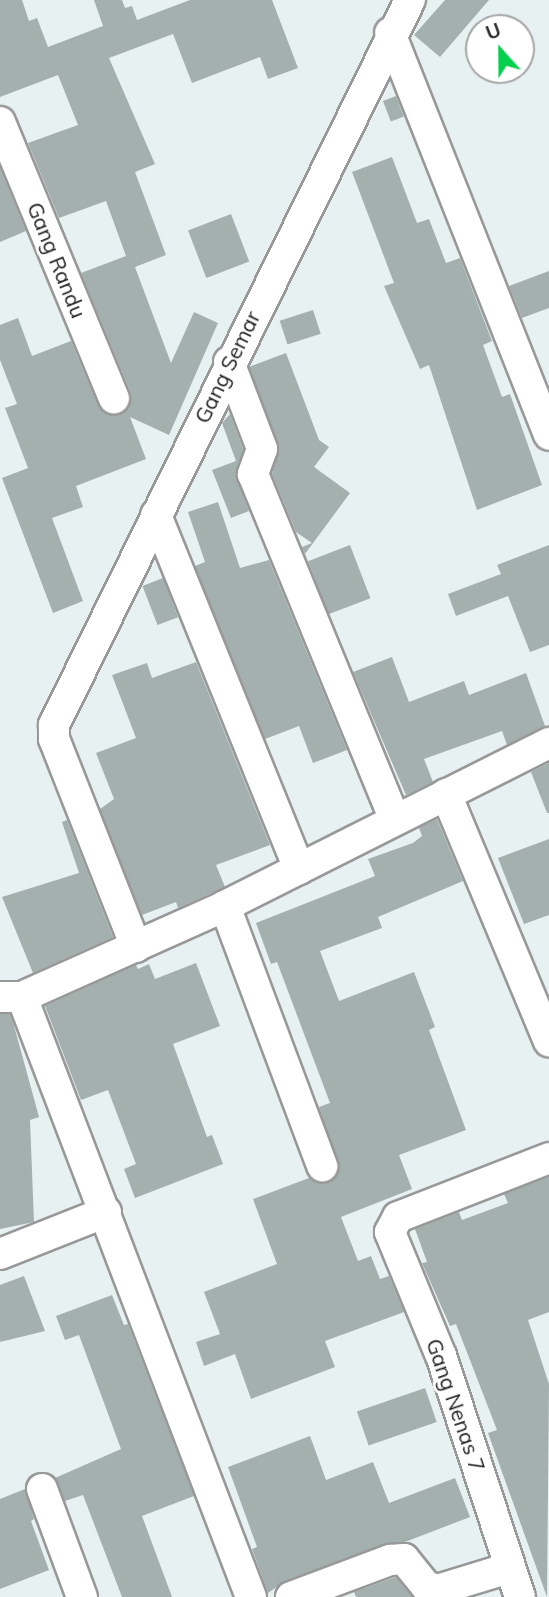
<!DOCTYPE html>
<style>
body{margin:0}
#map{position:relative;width:549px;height:1597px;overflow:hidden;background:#e8f1f1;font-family:Mulish,sans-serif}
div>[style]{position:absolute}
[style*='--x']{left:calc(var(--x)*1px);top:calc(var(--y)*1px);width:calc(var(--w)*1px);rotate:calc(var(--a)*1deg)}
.building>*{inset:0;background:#a3b0ad;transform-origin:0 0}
.roads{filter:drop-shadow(2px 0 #989898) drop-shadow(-2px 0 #989898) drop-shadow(0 2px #989898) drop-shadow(0 -2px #989898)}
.minor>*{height:30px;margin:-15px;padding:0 15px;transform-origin:15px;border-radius:15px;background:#fff}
span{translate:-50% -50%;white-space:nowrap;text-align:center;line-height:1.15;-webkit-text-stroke:6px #fff;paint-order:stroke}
.street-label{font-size:21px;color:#212121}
.north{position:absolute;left:465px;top:14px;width:70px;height:70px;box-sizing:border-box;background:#fff;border:2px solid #a6a6a6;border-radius:50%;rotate:339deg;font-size:19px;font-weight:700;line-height:28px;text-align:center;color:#212121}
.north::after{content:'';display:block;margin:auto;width:24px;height:32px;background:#02d04d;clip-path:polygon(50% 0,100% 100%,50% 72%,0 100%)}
</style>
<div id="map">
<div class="building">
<i style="clip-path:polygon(0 0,22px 0,29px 21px,37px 18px,48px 47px,103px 26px,94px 0,122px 0,125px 8px,132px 6px,137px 20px,190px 0,272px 0,298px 68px,268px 79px,260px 57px,192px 83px,173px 34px,109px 58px,155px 164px,135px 172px,166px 255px,135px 267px,171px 363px,194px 312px,218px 323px,169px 435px,130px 417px,146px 459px,76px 486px,83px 507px,52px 518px,83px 601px,53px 613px,2px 478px,28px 468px,5px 408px,17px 404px,0 360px,0 325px,18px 318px,32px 356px,71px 341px,98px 405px,111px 415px,121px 414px,131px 401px,130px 391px,81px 273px,126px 256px,106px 201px,59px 218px,28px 143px,78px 125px,58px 75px,0 97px)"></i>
<i style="clip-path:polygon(445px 0,489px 0,440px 57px,414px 35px)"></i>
<i style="left:396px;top:96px;width:22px;height:14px;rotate:69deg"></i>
<i style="clip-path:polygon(392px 157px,417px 223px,429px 219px,446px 263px,460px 258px,492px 341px,483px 345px,502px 397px,510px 394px,542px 485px,477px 510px,429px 365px,420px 369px,384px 286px,394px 283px,352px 172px)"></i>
<i style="clip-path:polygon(0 168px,26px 231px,0 242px)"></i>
<i style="left:231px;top:214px;width:51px;height:46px;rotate:69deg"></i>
<i style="clip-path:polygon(549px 271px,549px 308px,522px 318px,509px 286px)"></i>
<i style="left:313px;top:310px;width:25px;height:35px;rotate:72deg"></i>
<i style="clip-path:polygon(286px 353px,319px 440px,329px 447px,314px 467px,350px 493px,305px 554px,302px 547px,312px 543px,296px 532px,272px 474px,278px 443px,249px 367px)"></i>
<i style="clip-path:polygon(230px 414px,243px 449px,237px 480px,249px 511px,231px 518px,212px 470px,236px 461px,222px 423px)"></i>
<i style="clip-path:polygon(218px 502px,240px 568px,269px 560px,347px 750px,313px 763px,299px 726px,265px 739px,195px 566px,205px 562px,188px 512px)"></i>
<i style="left:350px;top:545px;width:57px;height:45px;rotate:69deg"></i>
<i style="clip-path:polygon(549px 545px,549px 645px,530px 652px,508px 596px,456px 616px,448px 594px,501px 574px,497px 565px)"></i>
<i style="left:163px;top:578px;width:42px;height:22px;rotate:69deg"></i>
<i style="clip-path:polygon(392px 657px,409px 702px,464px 681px,469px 695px,526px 673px,545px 726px,507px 745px,502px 731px,424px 759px,433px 782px,406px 795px,353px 672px)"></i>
<i style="clip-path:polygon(196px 662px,270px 845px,216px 865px,225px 887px,178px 908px,176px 902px,142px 915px,100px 809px,114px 799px,96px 753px,136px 738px,112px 675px,147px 663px,152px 678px)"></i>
<i style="clip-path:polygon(549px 763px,549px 813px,547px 813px,531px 772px)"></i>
<i style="clip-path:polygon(437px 819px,463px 881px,378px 917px,382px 928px,320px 951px,339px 1001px,414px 972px,435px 1027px,429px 1030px,466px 1130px,399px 1155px,412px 1189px,341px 1217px,358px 1261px,371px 1256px,380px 1279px,389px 1276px,404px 1312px,325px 1341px,335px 1367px,251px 1399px,235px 1354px,204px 1366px,196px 1342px,220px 1334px,204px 1292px,277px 1264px,253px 1199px,309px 1178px,327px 1183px,339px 1168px,319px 1107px,330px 1103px,277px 962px,271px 964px,256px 923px,375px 876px,368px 859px,413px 843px,422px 836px,419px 828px)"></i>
<i style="clip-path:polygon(67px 820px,113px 937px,33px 973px,2px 897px,79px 873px,62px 822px)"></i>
<i style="clip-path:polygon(549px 839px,549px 915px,524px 924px,498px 858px)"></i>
<i style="clip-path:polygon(196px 963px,220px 1026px,173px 1044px,207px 1137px,212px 1135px,223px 1164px,135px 1198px,124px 1169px,136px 1164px,108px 1090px,81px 1100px,45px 1006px,136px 965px,138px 969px,149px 964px,155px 979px)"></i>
<i style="clip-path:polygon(0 1014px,10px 1014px,13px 1022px,39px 1117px,30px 1120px,34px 1222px,0 1229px)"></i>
<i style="clip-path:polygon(549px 1177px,549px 1312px,528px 1320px,549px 1384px,547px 1597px,488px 1433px,497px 1430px,456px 1324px,450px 1326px,422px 1263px,427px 1262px,415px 1229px,459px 1212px,462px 1220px,508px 1203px,504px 1194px)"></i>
<i style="clip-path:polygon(24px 1276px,45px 1331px,0 1342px,0 1285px)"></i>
<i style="clip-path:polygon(112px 1295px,124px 1325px,128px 1324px,194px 1496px,142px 1516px,172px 1597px,122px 1597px,83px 1495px,65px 1501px,55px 1478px,121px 1449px,79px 1335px,65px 1340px,56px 1316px)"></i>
<i style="left:425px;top:1388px;width:36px;height:72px;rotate:71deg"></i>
<i style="clip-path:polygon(310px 1436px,326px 1480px,373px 1462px,389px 1503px,455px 1478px,470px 1517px,405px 1542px,384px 1544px,285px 1581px,268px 1593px,252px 1549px,257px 1547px,228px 1467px)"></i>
<i style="clip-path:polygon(25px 1489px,34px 1519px,31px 1521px,49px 1570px,0 1589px,0 1499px)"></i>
<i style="clip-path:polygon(396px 1577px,412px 1597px,356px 1597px,354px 1592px)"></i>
</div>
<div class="roads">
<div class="minor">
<i style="--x:390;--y:33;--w:432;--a:68.4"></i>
<i style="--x:0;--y:122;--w:299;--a:67.6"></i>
<i style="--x:229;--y:362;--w:93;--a:69.2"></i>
<i style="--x:262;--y:449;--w:27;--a:110"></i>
<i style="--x:253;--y:474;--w:374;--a:67.7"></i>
<i style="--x:156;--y:515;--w:382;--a:68"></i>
<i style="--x:446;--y:794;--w:268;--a:67.4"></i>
<i style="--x:225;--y:906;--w:278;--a:69.5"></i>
<i style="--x:136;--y:947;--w:224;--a:-111.5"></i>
<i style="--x:54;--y:739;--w:14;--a:-90"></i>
<i style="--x:54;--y:725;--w:808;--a:-63.85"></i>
<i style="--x:0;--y:997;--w:22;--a:0"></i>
<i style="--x:22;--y:997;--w:222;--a:-24.1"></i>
<i style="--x:225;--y:906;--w:363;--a:-26.7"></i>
<i style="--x:22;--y:997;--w:642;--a:69.11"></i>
<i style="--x:0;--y:1254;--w:114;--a:-21.6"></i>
<i style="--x:42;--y:1489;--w:115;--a:69.7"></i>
<i style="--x:291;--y:1597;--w:106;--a:-20.5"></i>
<i style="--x:390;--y:1560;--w:14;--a:-4"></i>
<i style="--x:404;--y:1559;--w:35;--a:51"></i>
<i style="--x:426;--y:1586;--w:12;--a:20"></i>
<i style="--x:437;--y:1590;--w:75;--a:-17"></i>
<i style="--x:520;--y:1597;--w:254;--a:-108.1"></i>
<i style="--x:441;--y:1356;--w:134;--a:-112.4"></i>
<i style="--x:390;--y:1232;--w:17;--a:-62"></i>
<i style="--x:398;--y:1217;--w:162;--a:-21.3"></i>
</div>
</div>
<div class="street-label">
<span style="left:57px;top:260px;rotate:68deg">Gang Randu</span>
<span style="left:227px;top:367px;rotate:-64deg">Gang Semar</span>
<span style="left:456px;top:1405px;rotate:71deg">Gang Nenas 7</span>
</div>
<div class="north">U</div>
</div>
